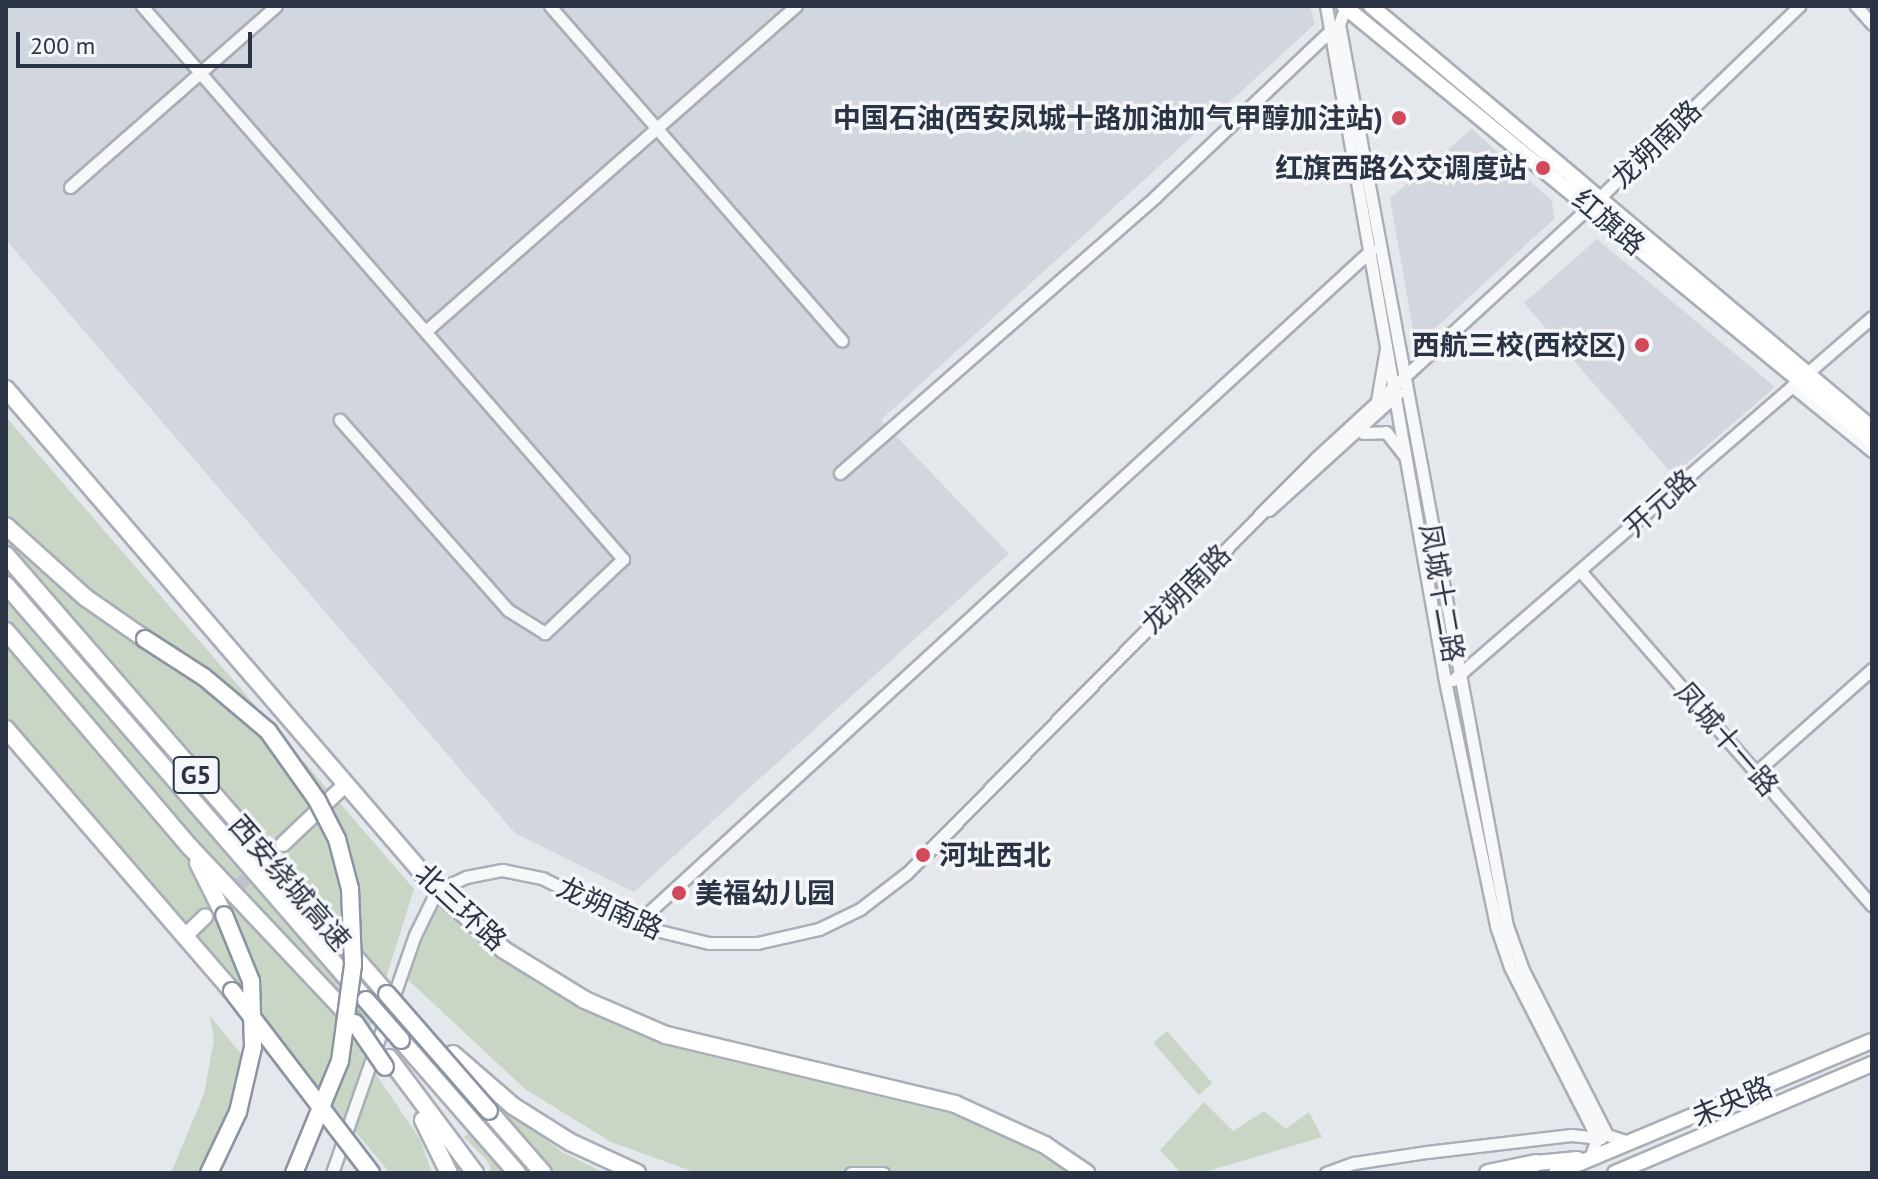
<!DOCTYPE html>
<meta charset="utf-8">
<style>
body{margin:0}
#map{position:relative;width:1878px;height:1179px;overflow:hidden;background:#e4e7ec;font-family:"PT Sans","Noto Sans SC",sans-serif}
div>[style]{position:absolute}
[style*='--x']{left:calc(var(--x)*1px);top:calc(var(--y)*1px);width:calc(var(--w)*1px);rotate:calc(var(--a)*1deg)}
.built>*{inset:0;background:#d2d6de}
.green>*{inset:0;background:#c9d6c5;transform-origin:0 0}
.major-tunnel>*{height:14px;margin-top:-7px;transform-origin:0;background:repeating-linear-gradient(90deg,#bfc3cb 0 14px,transparent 0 21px)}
.roads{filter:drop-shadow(2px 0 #a9aeb7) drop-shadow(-2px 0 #a9aeb7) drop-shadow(0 2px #a9aeb7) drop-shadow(0 -2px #a9aeb7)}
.minor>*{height:11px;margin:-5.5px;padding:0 5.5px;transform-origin:5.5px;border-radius:5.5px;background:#f7f8fa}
.major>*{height:14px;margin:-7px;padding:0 7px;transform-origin:7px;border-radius:7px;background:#fff}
.highway>*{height:16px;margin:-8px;padding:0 8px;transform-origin:8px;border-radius:8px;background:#fff}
.bridges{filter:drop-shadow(2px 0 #8b94a3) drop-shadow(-2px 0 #8b94a3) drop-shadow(0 2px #8b94a3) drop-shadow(0 -2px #8b94a3)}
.highway-bridge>*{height:16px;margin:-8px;padding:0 8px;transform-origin:8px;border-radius:8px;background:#fff}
.dots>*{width:22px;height:22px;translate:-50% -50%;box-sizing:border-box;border:4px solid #f4f6f9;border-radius:50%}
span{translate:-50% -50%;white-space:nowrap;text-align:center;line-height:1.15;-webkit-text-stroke:7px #f4f6f9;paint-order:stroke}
.shield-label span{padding:2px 6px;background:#f4f6f9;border:2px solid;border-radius:6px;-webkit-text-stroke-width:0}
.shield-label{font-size:26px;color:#2b3445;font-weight:700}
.poi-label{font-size:28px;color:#2b3445;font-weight:700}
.right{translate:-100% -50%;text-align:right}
.left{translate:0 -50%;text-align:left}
.street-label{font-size:28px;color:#2b3445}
.frame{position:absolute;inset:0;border:8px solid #2b3445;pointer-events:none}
.scale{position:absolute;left:16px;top:32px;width:236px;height:36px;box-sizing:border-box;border:4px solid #2b3445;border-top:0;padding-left:10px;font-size:24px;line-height:28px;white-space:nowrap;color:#2b3445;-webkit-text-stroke:6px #f4f6f9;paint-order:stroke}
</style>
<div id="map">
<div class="built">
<i style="clip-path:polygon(6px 6px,1310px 6px,1315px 24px,881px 420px,1009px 554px,634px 892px,515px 833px,6px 240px)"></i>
<i style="clip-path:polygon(1472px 129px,1552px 201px,1554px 219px,1429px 334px,1413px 330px,1390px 198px)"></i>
<i style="clip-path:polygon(1597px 239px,1775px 387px,1673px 475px,1524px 303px)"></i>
</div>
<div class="green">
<i style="clip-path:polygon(6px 417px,414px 889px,362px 1054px,420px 1139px,432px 1173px,390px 1173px,6px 716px)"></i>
<i style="clip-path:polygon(438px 904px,533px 980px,623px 1027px,688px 1051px,960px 1116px,998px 1131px,1071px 1173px,697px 1173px,611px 1142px,525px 1089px,405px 977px)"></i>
<i style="clip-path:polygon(210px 1016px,241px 1054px,237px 1085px,217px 1148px,202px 1173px,171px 1173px,204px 1094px,214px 1039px)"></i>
<i style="left:1167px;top:1031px;width:69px;height:18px;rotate:49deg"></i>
<i style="clip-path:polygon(1204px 1102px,1233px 1131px,1264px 1111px,1286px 1129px,1309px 1112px,1322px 1137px,1201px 1173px,1181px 1173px,1160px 1150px)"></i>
<i style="clip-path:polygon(500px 1104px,562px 1152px,605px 1173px,491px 1173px,489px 1163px,464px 1137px)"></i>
</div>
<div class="major-tunnel">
<i style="--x:205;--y:917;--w:107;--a:-43.1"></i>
</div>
<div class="roads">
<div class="minor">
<i style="--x:142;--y:6;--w:733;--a:48.98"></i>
<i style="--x:623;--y:559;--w:108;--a:136.5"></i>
<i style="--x:545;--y:633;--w:44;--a:-148.1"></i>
<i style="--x:508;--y:610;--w:254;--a:-131.5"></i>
<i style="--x:550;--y:6;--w:444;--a:48.9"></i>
<i style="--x:1326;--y:6;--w:685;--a:80"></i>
<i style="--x:1445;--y:681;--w:250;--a:78.2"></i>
<i style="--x:1496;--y:926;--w:43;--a:71.1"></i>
<i style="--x:1510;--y:967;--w:192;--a:63"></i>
<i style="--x:1597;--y:1138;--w:21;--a:109"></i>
<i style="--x:1346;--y:6;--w:19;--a:111"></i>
<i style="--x:1339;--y:24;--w:918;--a:79.45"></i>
<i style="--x:1507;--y:926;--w:47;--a:70"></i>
<i style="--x:1523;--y:970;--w:185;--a:63"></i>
<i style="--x:1607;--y:1135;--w:22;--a:18"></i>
<i style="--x:1856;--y:6;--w:24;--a:48"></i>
<i style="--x:70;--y:187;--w:274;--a:-41.3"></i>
<i style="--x:427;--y:330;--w:491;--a:-41.3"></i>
<i style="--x:1792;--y:386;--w:103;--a:39.1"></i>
<i style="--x:1377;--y:401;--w:53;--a:-80.2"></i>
<i style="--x:1363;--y:433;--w:23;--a:-2"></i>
<i style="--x:1386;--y:432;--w:31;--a:52"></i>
<i style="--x:840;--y:473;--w:419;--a:-41.2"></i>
<i style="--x:1155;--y:197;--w:244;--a:-43.5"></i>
<i style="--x:1269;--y:510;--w:174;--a:-42.2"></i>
<i style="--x:1582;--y:573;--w:441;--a:48.9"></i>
<i style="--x:1453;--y:680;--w:554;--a:-40.9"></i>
<i style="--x:1756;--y:772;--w:155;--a:-41.6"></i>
<i style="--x:635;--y:925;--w:999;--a:-42.52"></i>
<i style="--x:332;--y:1173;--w:252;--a:-70.8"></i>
<i style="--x:415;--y:935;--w:50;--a:-63.9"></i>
<i style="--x:437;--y:890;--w:32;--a:-24"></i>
<i style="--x:466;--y:877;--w:37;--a:-11"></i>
<i style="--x:502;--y:870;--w:41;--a:11.3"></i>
<i style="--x:542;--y:878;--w:104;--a:26.8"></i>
<i style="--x:635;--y:925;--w:76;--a:13.7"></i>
<i style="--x:709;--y:943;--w:48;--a:0"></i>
<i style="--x:757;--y:943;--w:64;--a:-12.7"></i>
<i style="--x:819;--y:929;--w:46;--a:-26"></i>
<i style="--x:860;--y:909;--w:59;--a:-37.5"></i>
<i style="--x:907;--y:873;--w:583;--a:-45.42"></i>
<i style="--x:1316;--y:458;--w:383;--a:-42.6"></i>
<i style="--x:1598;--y:199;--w:279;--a:-43.8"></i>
<i style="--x:851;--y:1173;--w:32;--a:0"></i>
<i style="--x:1326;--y:1173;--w:30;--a:-20"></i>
<i style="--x:1354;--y:1163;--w:74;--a:-8.6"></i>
<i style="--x:1427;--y:1152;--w:145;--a:-6.7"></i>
<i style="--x:1571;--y:1135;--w:30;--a:6"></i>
</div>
<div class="major">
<i style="--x:1344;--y:6;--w:683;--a:39.42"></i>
<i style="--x:1371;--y:6;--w:655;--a:40.11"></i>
<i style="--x:283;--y:844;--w:87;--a:-43.6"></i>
<i style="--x:185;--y:936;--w:28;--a:-44"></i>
<i style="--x:1536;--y:1163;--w:42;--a:-5.4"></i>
<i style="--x:1556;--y:1173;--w:342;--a:-22.7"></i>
<i style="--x:1615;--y:1173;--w:279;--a:-23"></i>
</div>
<div class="highway">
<i style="--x:6;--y:389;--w:661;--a:49.3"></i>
<i style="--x:437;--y:890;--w:90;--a:41.8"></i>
<i style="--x:504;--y:950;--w:95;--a:31.7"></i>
<i style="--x:585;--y:1000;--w:88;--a:23.4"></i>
<i style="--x:666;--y:1035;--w:297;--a:13.4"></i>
<i style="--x:955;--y:1104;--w:99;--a:24.5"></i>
<i style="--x:1045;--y:1145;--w:50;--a:34.3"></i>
<i style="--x:6;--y:526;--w:108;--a:42"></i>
<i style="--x:86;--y:598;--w:72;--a:34.8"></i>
<i style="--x:6;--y:555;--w:581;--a:49.05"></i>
<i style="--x:6;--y:585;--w:549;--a:49.06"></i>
<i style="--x:6;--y:631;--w:284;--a:49.6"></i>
<i style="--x:190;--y:847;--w:239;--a:46.7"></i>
<i style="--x:6;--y:729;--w:346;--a:49.2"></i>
<i style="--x:198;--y:863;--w:58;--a:63.4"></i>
<i style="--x:401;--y:1040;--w:176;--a:48.9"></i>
<i style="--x:453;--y:1054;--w:79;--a:40.9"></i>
<i style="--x:513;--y:1106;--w:67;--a:32.3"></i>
<i style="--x:570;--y:1142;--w:74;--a:24.8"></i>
<i style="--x:389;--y:1058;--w:144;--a:53.2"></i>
<i style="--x:489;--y:1111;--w:82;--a:48.9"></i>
<i style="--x:423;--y:1120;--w:59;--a:63.9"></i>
<i style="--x:1488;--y:1173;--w:49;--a:-11.8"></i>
</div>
</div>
<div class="bridges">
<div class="highway-bridge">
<i style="--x:145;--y:639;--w:70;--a:32.8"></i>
<i style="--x:204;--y:677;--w:84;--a:40.2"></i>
<i style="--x:268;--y:731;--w:85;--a:54.6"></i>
<i style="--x:317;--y:800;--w:44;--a:62.9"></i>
<i style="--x:337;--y:839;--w:52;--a:75.4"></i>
<i style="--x:350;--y:889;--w:76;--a:87.7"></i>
<i style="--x:353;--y:965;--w:97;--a:97.7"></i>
<i style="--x:340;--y:1061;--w:121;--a:112.3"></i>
<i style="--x:232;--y:991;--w:229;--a:52.6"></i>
<i style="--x:387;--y:994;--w:155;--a:48.9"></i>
<i style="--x:366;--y:1000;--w:53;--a:48.8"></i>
<i style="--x:355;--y:1023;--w:53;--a:55.7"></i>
<i style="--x:209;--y:1173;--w:68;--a:-64.6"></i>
<i style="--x:238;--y:1112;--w:67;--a:-77"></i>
<i style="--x:253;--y:1047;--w:66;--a:-91.7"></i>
<i style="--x:251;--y:981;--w:71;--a:-112.2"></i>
</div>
</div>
<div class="dots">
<i style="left:1399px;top:118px;background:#d1495b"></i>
<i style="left:1543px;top:168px;background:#d1495b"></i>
<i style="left:1642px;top:345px;background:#d1495b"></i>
<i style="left:923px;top:855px;background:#d1495b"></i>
<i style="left:679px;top:893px;background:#d1495b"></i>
</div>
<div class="shield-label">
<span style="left:196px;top:775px">G5</span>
</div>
<div class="poi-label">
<span class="right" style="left:1383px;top:118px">中国石油(西安凤城十路加油加气甲醇加注站)</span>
<span class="right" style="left:1527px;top:168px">红旗西路公交调度站</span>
<span class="right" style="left:1626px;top:345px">西航三校(西校区)</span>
<span class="left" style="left:939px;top:855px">河址西北</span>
<span class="left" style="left:695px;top:893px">美福幼儿园</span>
</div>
<div class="street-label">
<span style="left:1656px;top:144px;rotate:-44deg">龙朔南路</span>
<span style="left:1609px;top:222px;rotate:40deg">红旗路</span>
<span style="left:1660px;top:503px;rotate:-42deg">开元路</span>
<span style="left:1186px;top:589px;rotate:-45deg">龙朔南路</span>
<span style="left:1442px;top:593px;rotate:80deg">凤城十二路</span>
<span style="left:1727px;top:739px;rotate:49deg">凤城十一路</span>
<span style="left:290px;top:883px;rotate:49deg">西安绕城高速</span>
<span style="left:461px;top:907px;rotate:43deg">北三环路</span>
<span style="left:610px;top:908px;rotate:24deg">龙朔南路</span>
<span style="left:1732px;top:1101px;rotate:-23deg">未央路</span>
</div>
<div class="frame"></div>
<div class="scale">200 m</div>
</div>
